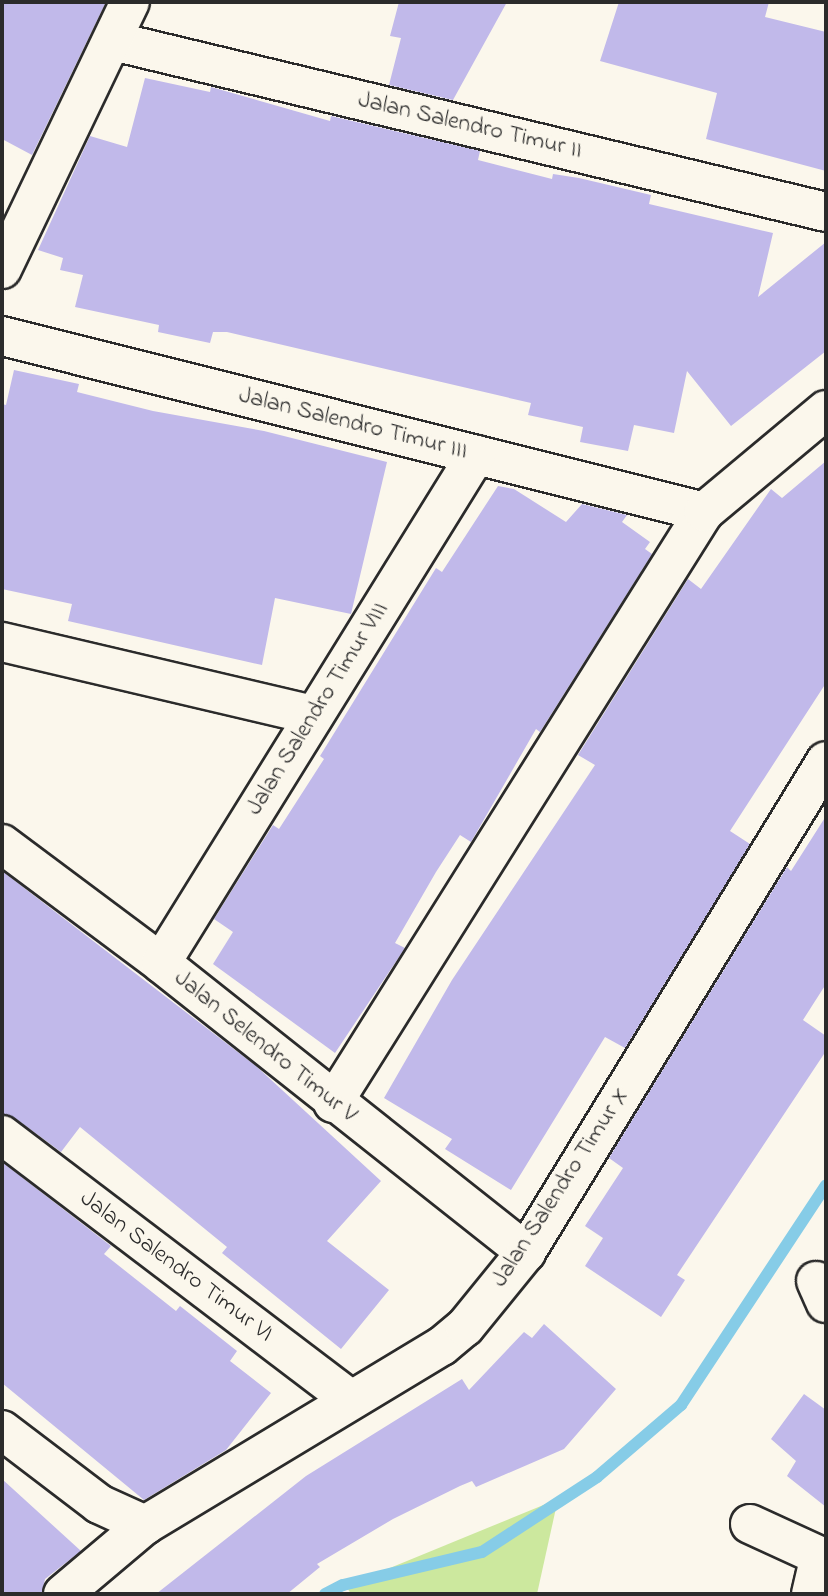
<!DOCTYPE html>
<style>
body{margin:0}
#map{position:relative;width:828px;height:1596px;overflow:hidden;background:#fbf7ec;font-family:"Indie Flower",sans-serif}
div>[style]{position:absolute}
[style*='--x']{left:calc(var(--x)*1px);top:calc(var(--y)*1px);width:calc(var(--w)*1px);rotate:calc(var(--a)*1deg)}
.green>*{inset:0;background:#cce89e}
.stream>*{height:12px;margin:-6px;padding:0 6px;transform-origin:6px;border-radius:6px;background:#86cce7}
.building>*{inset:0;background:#c1b9ea}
.roads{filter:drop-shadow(2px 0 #2b2b2b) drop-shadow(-2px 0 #2b2b2b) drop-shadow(0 2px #2b2b2b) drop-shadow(0 -2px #2b2b2b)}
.minor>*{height:38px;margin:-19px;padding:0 19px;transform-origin:19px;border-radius:19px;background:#fbf7ec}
span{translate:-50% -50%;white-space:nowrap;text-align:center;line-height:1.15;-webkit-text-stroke:6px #fbf7ec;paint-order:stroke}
.street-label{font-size:24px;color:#2b2b2b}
.frame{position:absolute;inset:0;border:4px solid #2b2b2b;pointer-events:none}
</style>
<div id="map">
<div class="green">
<i style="clip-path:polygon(558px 1499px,537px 1594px,351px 1594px,346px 1586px)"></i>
</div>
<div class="stream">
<i style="--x:325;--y:1594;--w:20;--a:-27"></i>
<i style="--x:343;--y:1585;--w:143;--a:-13.4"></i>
<i style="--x:482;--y:1552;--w:137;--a:-33.1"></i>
<i style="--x:597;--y:1477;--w:111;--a:-40.6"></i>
<i style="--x:681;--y:1405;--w:263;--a:-56.6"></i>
</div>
<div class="building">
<i style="clip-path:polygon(2px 2px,106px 2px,32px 155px,2px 139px)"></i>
<i style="clip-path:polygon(399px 2px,507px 2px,453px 100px,389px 85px,401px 38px,390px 36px)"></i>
<i style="clip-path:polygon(619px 2px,769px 2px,765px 17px,826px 32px,826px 171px,706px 139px,717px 93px,600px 61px)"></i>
<i style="clip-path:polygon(145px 78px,210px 92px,211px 87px,330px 121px,331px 116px,480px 151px,478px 160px,552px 179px,553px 174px,579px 178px,651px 195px,649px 204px,773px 233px,758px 297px,826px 242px,826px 351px,731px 426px,687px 371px,674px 433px,634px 425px,628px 451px,580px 442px,583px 427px,528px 415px,531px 403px,227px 332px,213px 332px,210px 343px,158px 332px,159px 325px,75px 307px,83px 275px,60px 270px,63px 258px,38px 250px,90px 136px,127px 147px)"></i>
<i style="clip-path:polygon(14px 370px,79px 384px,77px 392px,153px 411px,264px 431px,387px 462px,351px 614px,275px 598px,262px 665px,68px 621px,72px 604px,2px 589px,2px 404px,6px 405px)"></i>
<i style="clip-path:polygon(826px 461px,826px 683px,730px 831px,750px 844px,625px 1048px,605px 1037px,511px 1190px,445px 1149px,452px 1139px,384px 1098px,452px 980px,595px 765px,578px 755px,688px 579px,701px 589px,771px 489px,782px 498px)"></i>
<i style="clip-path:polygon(498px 486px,514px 489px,566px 522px,582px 504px,627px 515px,622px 522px,650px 542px,645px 549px,652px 554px,540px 732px,536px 729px,471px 842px,460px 835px,436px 872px,395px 943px,405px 948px,335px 1053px,213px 964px,233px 932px,214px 919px,273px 825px,279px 829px,324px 759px,320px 756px,436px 568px,442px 572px)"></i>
<i style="clip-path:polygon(826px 816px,826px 984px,803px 1020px,826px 1036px,826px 1051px,677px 1275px,685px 1280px,661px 1317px,585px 1266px,603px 1238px,585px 1226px,623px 1168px,609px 1158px,787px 867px,791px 871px)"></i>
<i style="clip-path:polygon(2px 871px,256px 1066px,381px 1181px,327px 1241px,389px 1290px,341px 1349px,222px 1253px,227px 1247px,80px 1127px,61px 1152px,15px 1118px,2px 1114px)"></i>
<i style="clip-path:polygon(2px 1162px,111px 1246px,104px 1254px,176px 1311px,180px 1306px,237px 1351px,230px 1361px,271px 1393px,226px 1450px,144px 1500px,2px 1383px)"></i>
<i style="clip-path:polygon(544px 1324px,616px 1389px,564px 1449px,476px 1487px,472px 1481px,460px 1486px,393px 1519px,317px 1564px,320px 1567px,287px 1594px,156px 1594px,306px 1476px,462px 1379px,469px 1390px,524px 1332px,532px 1338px)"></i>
<i style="clip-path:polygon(804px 1394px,826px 1410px,826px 1507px,787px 1476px,796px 1461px,771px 1439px)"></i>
<i style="clip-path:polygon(2px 1479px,81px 1551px,45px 1579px,42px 1594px,2px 1594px)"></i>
</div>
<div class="roads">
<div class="minor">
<i style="--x:113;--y:41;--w:733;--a:13.49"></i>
<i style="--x:2;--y:269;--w:296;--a:-64.4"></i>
<i style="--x:2;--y:336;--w:724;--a:14.07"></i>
<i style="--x:2;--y:642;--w:320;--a:13.2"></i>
<i style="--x:2;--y:844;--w:199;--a:36.8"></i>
<i style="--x:161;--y:963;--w:466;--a:38.4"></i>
<i style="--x:161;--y:963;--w:598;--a:-58.2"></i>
<i style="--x:333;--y:1103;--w:698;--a:-57.88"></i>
<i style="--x:704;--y:512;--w:159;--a:-39.9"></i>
<i style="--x:2;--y:1135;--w:438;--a:37.2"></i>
<i style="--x:816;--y:1281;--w:24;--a:66"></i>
<i style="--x:2;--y:1430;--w:122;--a:37.3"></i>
<i style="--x:99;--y:1504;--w:51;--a:24.5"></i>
<i style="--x:750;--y:1524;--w:84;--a:24.7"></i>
<i style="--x:63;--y:1594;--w:107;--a:-40.1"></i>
<i style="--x:145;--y:1525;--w:347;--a:-31.1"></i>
<i style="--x:442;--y:1346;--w:30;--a:-40"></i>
<i style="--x:465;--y:1327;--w:97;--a:-50.9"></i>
<i style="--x:526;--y:1252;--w:575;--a:-58.58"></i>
<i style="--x:811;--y:1594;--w:37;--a:-77"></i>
</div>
</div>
<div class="street-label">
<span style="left:470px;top:126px;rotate:13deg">Jalan Salendro Timur II</span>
<span style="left:353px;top:424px;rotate:14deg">Jalan Salendro Timur III</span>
<span style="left:318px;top:709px;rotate:-58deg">Jalan Salendro Timur VIII</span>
<span style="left:265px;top:1047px;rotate:39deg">Jalan Selendro Timur V</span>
<span style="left:561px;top:1188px;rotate:-57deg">Jalan Salendro Timur X</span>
<span style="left:176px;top:1267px;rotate:37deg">Jalan Salendro Timur VI</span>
</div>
<div class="frame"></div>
</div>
